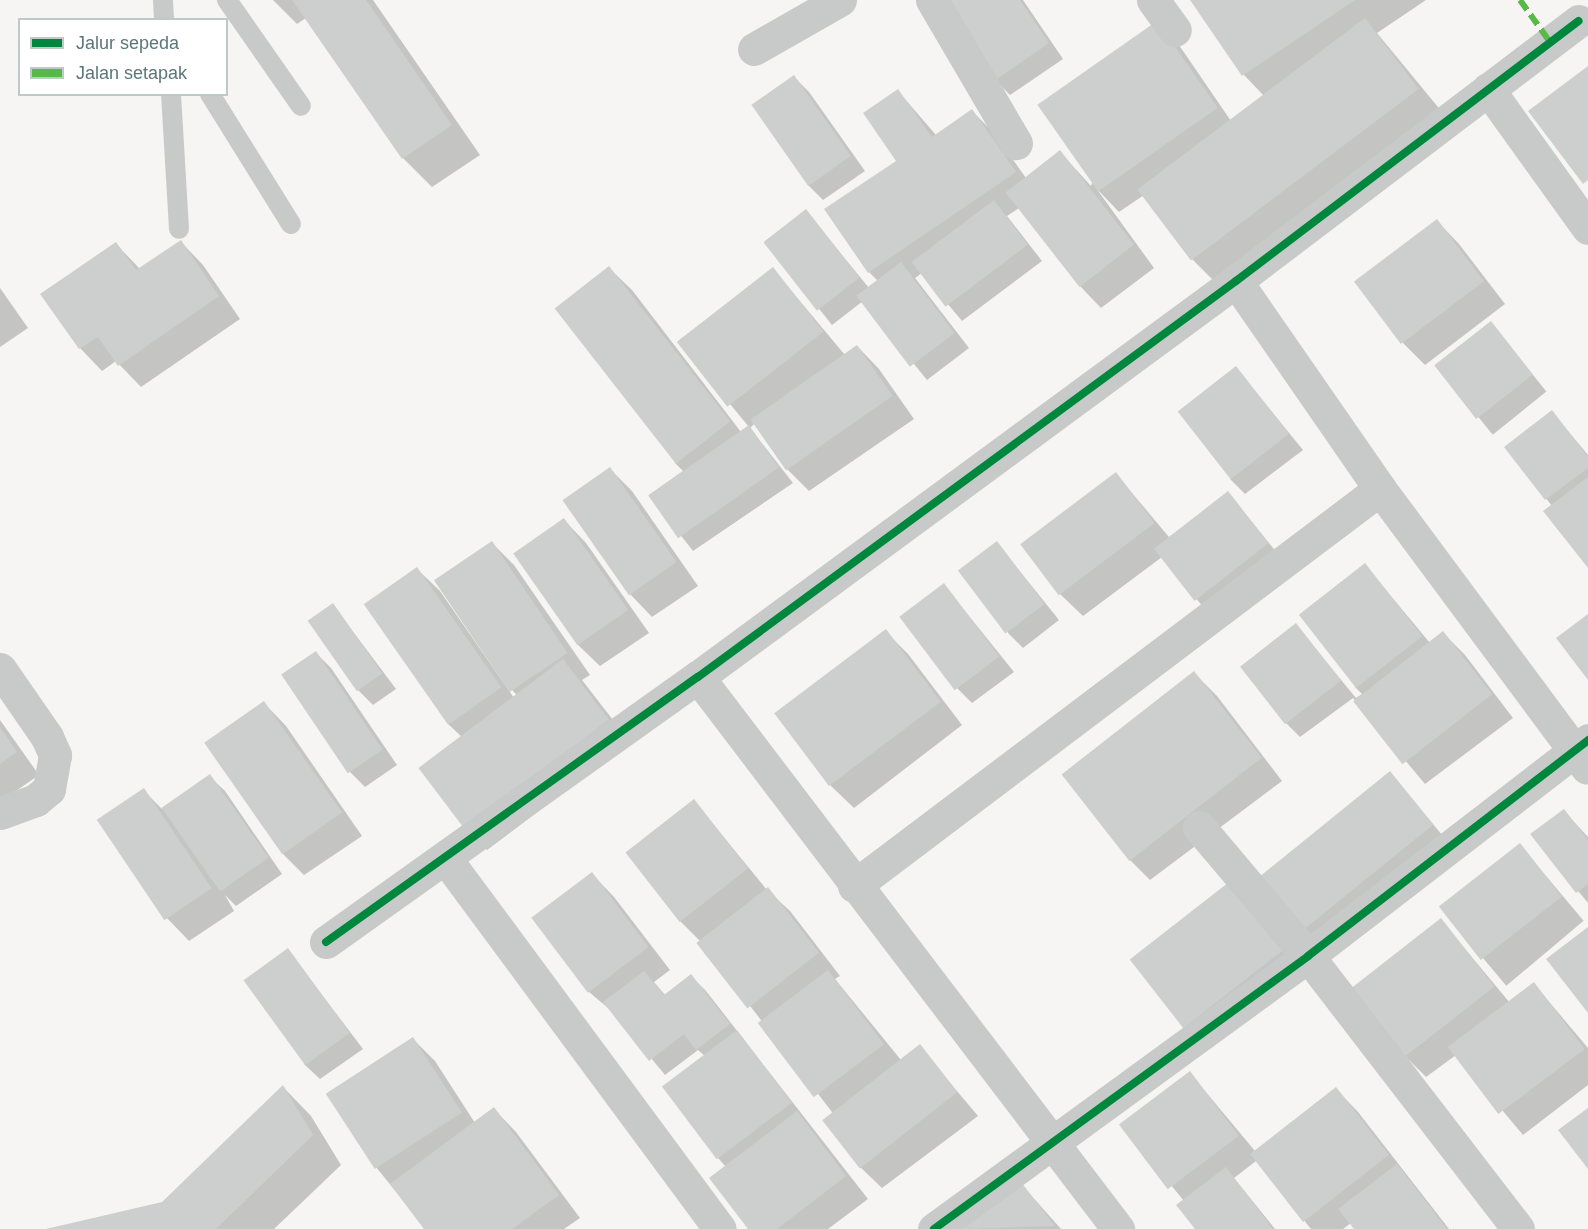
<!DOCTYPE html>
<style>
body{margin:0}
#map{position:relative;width:1588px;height:1229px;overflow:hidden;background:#f6f5f4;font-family:Helvetica,sans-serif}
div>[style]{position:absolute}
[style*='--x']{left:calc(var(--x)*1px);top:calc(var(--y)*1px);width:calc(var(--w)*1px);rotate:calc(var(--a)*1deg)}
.shadow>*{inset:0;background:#0003;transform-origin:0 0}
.building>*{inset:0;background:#cdcfcf;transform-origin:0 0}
.service>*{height:20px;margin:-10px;padding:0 10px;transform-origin:10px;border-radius:10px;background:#c8caca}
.minor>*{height:33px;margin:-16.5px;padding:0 16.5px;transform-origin:16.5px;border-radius:16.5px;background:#c8caca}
.quiet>*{height:6px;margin-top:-3px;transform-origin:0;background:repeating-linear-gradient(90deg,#58b947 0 12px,transparent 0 18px)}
.cycleway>*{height:8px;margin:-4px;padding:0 4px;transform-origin:4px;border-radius:4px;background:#00873e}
span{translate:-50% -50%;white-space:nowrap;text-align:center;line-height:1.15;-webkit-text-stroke:6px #fff;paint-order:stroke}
.legend{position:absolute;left:18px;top:18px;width:210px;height:78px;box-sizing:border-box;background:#fff;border:2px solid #bec9ca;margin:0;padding:8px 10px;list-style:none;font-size:18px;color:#5c777a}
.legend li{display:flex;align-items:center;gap:12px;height:30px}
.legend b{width:30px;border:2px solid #bec9ca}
</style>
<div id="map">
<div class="shadow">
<i style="clip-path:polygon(273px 0,373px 0,480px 155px,432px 187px,403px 158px,306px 18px,297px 24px)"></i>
<i style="clip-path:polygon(942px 0,1023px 0,1063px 59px,1010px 95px,995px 80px)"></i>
<i style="clip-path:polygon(1192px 0,1426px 0,1377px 33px,1447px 118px,1222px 289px,1193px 260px,1144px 195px,1119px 212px,1096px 188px,1154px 268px,1101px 308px,1079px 285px,1019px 208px,1007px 216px,1042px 261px,962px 321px,922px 273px,915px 278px,969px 348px,927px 380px,863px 301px,832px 325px,765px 241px,806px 211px,869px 288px,878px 281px,869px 272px,898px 161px,898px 91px,936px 135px,972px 111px,994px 133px,1026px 178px,1060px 152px,1091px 186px,1157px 23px,1179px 45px,1231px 121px,1264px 96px,1244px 75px)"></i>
<i style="clip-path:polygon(794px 77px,809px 92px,865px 171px,823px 200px,808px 185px)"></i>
<i style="clip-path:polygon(1437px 221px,1459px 244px,1505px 304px,1425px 365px,1403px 343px)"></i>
<i style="clip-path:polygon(181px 242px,203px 265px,240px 319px,141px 387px,116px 361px,102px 371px,80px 348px,42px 294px,116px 244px,140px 269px)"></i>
<i style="clip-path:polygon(609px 268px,632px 290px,741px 432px,749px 427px,678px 341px,773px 269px,845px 355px,857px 346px,879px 369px,914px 419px,809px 491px,787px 469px,755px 423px,750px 428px,793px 483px,693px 551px,649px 495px,683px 471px,675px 463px)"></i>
<i style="clip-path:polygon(0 288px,28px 328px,0 347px)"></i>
<i style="left:1491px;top:323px;width:88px;height:69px;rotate:51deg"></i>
<i style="clip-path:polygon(1236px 368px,1303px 450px,1245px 494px,1230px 479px)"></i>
<i style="clip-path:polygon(1552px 412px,1588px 455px,1588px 566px,1552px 506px,1506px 447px)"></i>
<i style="clip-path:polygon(610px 469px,632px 491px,698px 586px,652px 617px,630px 594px,564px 500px)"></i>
<i style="clip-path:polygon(1116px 474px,1169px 537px,1228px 493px,1282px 559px,1209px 614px,1162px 557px,1083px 616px,1060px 594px)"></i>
<i style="clip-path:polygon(564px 520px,586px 543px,649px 633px,600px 666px,577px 644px)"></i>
<i style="clip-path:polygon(492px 543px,514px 565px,590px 675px,582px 680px,630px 742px,487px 850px,465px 828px,462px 737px,448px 724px,417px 569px,440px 591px,514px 698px,517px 695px,512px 690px)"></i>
<i style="clip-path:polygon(997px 543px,1059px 620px,1023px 648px,1008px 633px)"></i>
<i style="clip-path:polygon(1365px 565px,1430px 643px,1443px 633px,1465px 655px,1513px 718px,1425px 784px,1353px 698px,1300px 737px,1285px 722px,1296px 625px,1356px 698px,1362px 694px,1355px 687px)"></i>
<i style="clip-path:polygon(944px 585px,1014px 672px,972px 703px,957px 688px)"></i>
<i style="clip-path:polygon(333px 605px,396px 689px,373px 705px,358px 690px,310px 621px)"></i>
<i style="clip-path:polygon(885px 631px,908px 654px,962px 725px,854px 808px,831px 786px,777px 714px)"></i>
<i style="clip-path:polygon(315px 652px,331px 668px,397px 765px,365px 787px,350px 772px)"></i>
<i style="clip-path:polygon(1194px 673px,1217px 696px,1282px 781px,1150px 880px,1128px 858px)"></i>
<i style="clip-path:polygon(264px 703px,286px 726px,362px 836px,304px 875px,282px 853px)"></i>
<i style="clip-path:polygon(0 720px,39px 775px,0 802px)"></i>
<i style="left:1390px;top:773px;width:99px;height:165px;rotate:50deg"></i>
<i style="clip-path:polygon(209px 776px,225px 791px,282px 874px,236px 906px,225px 895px,234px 911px,189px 941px,167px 918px,99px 820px,143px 790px,162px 809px)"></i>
<i style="clip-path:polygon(694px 801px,767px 890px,790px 911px,840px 976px,835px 979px,901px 1060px,919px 1046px,978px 1116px,882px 1188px,859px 1166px,832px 1112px,700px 941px,680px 921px)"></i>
<i style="clip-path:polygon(1564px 811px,1588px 837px,1588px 903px,1532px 835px)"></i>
<i style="left:1520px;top:845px;width:99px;height:101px;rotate:50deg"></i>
<i style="clip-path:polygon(592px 874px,614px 897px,670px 970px,654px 982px,666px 996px,691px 976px,706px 991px,868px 1199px,828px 1229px,750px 1229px,726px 1167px,718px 1158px,705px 1056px,698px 1050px,665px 1075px,614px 1013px,589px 992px)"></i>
<i style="clip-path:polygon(1228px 884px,1303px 974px,1205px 1048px,1183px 1026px)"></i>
<i style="clip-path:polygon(1441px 920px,1510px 1003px,1534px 984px,1588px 1048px,1588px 1085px,1523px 1135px,1456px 1055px,1426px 1077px,1404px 1055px)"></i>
<i style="clip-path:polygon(288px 950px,363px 1049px,320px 1079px,304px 1064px)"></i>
<i style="clip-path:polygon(413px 1039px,435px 1061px,475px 1123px,494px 1109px,516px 1132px,580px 1218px,564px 1229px,426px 1229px,376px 1167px,328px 1094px)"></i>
<i style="clip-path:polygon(1190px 1073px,1255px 1151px,1336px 1089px,1358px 1112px,1449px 1229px,1356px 1229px,1351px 1223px,1343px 1229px,1311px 1229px,1256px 1161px,1234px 1178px,1275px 1229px,1197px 1229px,1184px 1201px,1121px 1124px)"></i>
<i style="clip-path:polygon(283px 1087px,311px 1116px,341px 1165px,274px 1229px,48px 1229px,163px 1203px)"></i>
<i style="clip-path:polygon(1021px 1184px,1061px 1229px,962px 1229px)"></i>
</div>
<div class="building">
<i style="clip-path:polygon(292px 0,366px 0,452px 125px,402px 159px)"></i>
<i style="clip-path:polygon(938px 0,1020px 0,1049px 43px,994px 81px)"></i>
<i style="clip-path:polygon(1190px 0,1355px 0,1242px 76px)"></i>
<i style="left:1365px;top:18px;width:89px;height:285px;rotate:53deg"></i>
<i style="left:1157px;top:21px;width:106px;height:146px;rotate:55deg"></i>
<i style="clip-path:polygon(1588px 66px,1588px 180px,1583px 184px,1528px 111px)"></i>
<i style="left:794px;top:75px;width:99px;height:52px;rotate:55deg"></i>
<i style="clip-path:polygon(898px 89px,932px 137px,972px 109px,1016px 172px,868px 273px,824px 209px,896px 161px,863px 113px)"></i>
<i style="left:1060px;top:150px;width:120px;height:69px;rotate:52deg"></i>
<i style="left:994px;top:200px;width:56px;height:103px;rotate:53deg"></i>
<i style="left:806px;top:209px;width:87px;height:54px;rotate:52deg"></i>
<i style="left:1437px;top:219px;width:78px;height:104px;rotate:53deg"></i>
<i style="clip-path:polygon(181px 240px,219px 296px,118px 366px,98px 337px,79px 349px,40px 294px,116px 242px,136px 270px)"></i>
<i style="left:901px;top:262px;width:89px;height:56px;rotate:53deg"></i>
<i style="left:609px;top:266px;width:197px;height:69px;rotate:52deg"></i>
<i style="left:773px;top:267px;width:82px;height:122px;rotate:52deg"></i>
<i style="left:1491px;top:321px;width:68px;height:72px;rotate:52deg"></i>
<i style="left:857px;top:345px;width:62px;height:130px;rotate:55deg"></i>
<i style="left:1236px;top:366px;width:86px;height:74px;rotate:52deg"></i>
<i style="clip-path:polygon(1552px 410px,1588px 457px,1588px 468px,1545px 500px,1504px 447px)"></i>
<i style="left:749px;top:425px;width:52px;height:123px;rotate:55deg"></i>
<i style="left:610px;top:467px;width:116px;height:58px;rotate:55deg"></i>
<i style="left:1116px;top:472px;width:64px;height:120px;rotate:53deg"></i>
<i style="clip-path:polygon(1588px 477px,1588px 568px,1543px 511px)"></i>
<i style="left:1228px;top:491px;width:66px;height:94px;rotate:52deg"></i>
<i style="left:564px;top:518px;width:112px;height:62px;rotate:55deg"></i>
<i style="left:492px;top:541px;width:135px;height:70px;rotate:56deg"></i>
<i style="left:997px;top:541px;width:79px;height:49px;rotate:53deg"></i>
<i style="left:1365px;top:563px;width:93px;height:84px;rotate:52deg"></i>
<i style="left:417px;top:567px;width:147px;height:65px;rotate:55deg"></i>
<i style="left:944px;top:583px;width:92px;height:56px;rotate:53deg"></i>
<i style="left:333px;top:603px;width:86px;height:31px;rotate:55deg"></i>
<i style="clip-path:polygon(1588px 614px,1588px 680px,1556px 638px)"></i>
<i style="left:1296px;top:623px;width:73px;height:71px;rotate:52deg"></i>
<i style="left:886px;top:629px;width:91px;height:140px;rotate:53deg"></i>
<i style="left:1443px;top:631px;width:80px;height:114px;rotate:52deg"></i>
<i style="left:316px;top:651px;width:119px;height:42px;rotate:56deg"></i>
<i style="left:563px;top:659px;width:76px;height:181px;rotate:53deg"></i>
<i style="left:1194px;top:671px;width:110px;height:168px;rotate:52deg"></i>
<i style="left:264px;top:701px;width:136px;height:73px;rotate:55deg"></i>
<i style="clip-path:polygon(0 727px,17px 752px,0 764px)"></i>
<i style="left:1390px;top:771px;width:69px;height:168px;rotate:51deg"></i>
<i style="left:210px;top:774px;width:102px;height:59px;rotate:55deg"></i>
<i style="left:144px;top:788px;width:121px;height:57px;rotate:56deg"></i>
<i style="left:694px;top:799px;width:88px;height:87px;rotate:52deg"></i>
<i style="clip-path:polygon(1564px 809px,1588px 840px,1588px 884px,1576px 893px,1530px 834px)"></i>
<i style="left:1520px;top:843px;width:68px;height:103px;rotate:52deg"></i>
<i style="left:592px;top:872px;width:94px;height:76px;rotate:53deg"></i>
<i style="left:1229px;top:882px;width:87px;height:126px;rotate:52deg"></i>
<i style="left:768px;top:887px;width:83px;height:91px;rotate:52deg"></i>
<i style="left:1441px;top:918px;width:87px;height:114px;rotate:52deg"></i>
<i style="clip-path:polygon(1588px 927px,1588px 1013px,1546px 959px)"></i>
<i style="left:288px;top:948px;width:105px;height:55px;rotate:54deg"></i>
<i style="left:828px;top:970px;width:93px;height:88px;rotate:53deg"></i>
<i style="clip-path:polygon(644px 971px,664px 995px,691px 974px,730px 1024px,696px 1050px,684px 1034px,649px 1061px,603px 1002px)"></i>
<i style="left:1534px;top:982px;width:84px;height:108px;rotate:53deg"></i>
<i style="left:737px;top:1030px;width:91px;height:94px;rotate:53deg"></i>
<i style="left:413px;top:1037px;width:90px;height:104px;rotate:57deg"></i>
<i style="left:920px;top:1044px;width:61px;height:124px;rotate:52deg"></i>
<i style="left:1190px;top:1071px;width:81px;height:89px;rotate:53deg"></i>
<i style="clip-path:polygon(283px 1085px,313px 1135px,216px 1229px,46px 1229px,162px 1202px)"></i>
<i style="left:1336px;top:1087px;width:86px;height:109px;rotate:52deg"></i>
<i style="clip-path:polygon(494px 1107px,559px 1195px,512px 1229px,424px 1229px,390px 1184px)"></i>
<i style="clip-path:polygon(1588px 1108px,1588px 1169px,1558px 1130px)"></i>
<i style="clip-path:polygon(797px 1111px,846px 1176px,777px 1229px,748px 1229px,709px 1178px)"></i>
<i style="clip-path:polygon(1397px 1164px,1447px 1229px,1354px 1229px,1338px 1209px)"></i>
<i style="clip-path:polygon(1226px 1167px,1273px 1229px,1195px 1229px,1176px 1205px)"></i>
<i style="clip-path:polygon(1021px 1182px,1055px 1226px,959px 1229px)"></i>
</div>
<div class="service">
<i style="--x:163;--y:0;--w:20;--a:87"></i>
<i style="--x:227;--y:0;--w:129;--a:55.1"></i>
<i style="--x:171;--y:94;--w:135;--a:86.6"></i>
<i style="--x:210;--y:94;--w:153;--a:58.1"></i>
</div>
<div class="minor">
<i style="--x:932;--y:0;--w:166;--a:59.6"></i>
<i style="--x:1153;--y:0;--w:37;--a:54"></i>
<i style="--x:754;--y:49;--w:99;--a:-29.7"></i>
<i style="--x:1488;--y:89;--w:171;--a:54.3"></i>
<i style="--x:1236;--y:281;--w:253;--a:55.3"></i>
<i style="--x:1380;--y:489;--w:347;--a:53.4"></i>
<i style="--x:0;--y:669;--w:83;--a:55.3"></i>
<i style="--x:47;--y:737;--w:20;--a:66"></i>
<i style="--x:55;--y:755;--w:35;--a:100"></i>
<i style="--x:49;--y:789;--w:17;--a:140"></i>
<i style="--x:36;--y:800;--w:38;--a:160"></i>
<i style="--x:698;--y:677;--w:694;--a:52.73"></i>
<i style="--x:1199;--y:827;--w:169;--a:49.8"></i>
<i style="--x:1308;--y:956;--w:344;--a:52.4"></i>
<i style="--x:446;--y:859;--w:460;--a:53.5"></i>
<i style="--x:854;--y:886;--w:659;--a:-37.04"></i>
<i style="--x:326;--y:942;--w:457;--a:-35.5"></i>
<i style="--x:698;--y:677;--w:668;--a:-36.36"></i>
<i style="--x:1236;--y:281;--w:430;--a:-37.2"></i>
<i style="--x:934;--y:1229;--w:463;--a:-36.1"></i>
<i style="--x:1308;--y:956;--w:354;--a:-37.6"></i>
</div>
<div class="quiet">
<i style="--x:1520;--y:0;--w:52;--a:54.5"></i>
</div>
<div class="cycleway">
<i style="--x:326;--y:942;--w:457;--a:-35.5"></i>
<i style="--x:698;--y:677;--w:668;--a:-36.36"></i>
<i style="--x:1236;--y:281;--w:430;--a:-37.2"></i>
<i style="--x:934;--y:1229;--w:463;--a:-36.1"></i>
<i style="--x:1308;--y:956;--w:354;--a:-37.6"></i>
</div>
<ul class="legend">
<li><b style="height:8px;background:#00873e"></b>Jalur sepeda</li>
<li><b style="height:8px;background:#58b947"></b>Jalan setapak</li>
</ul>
</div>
